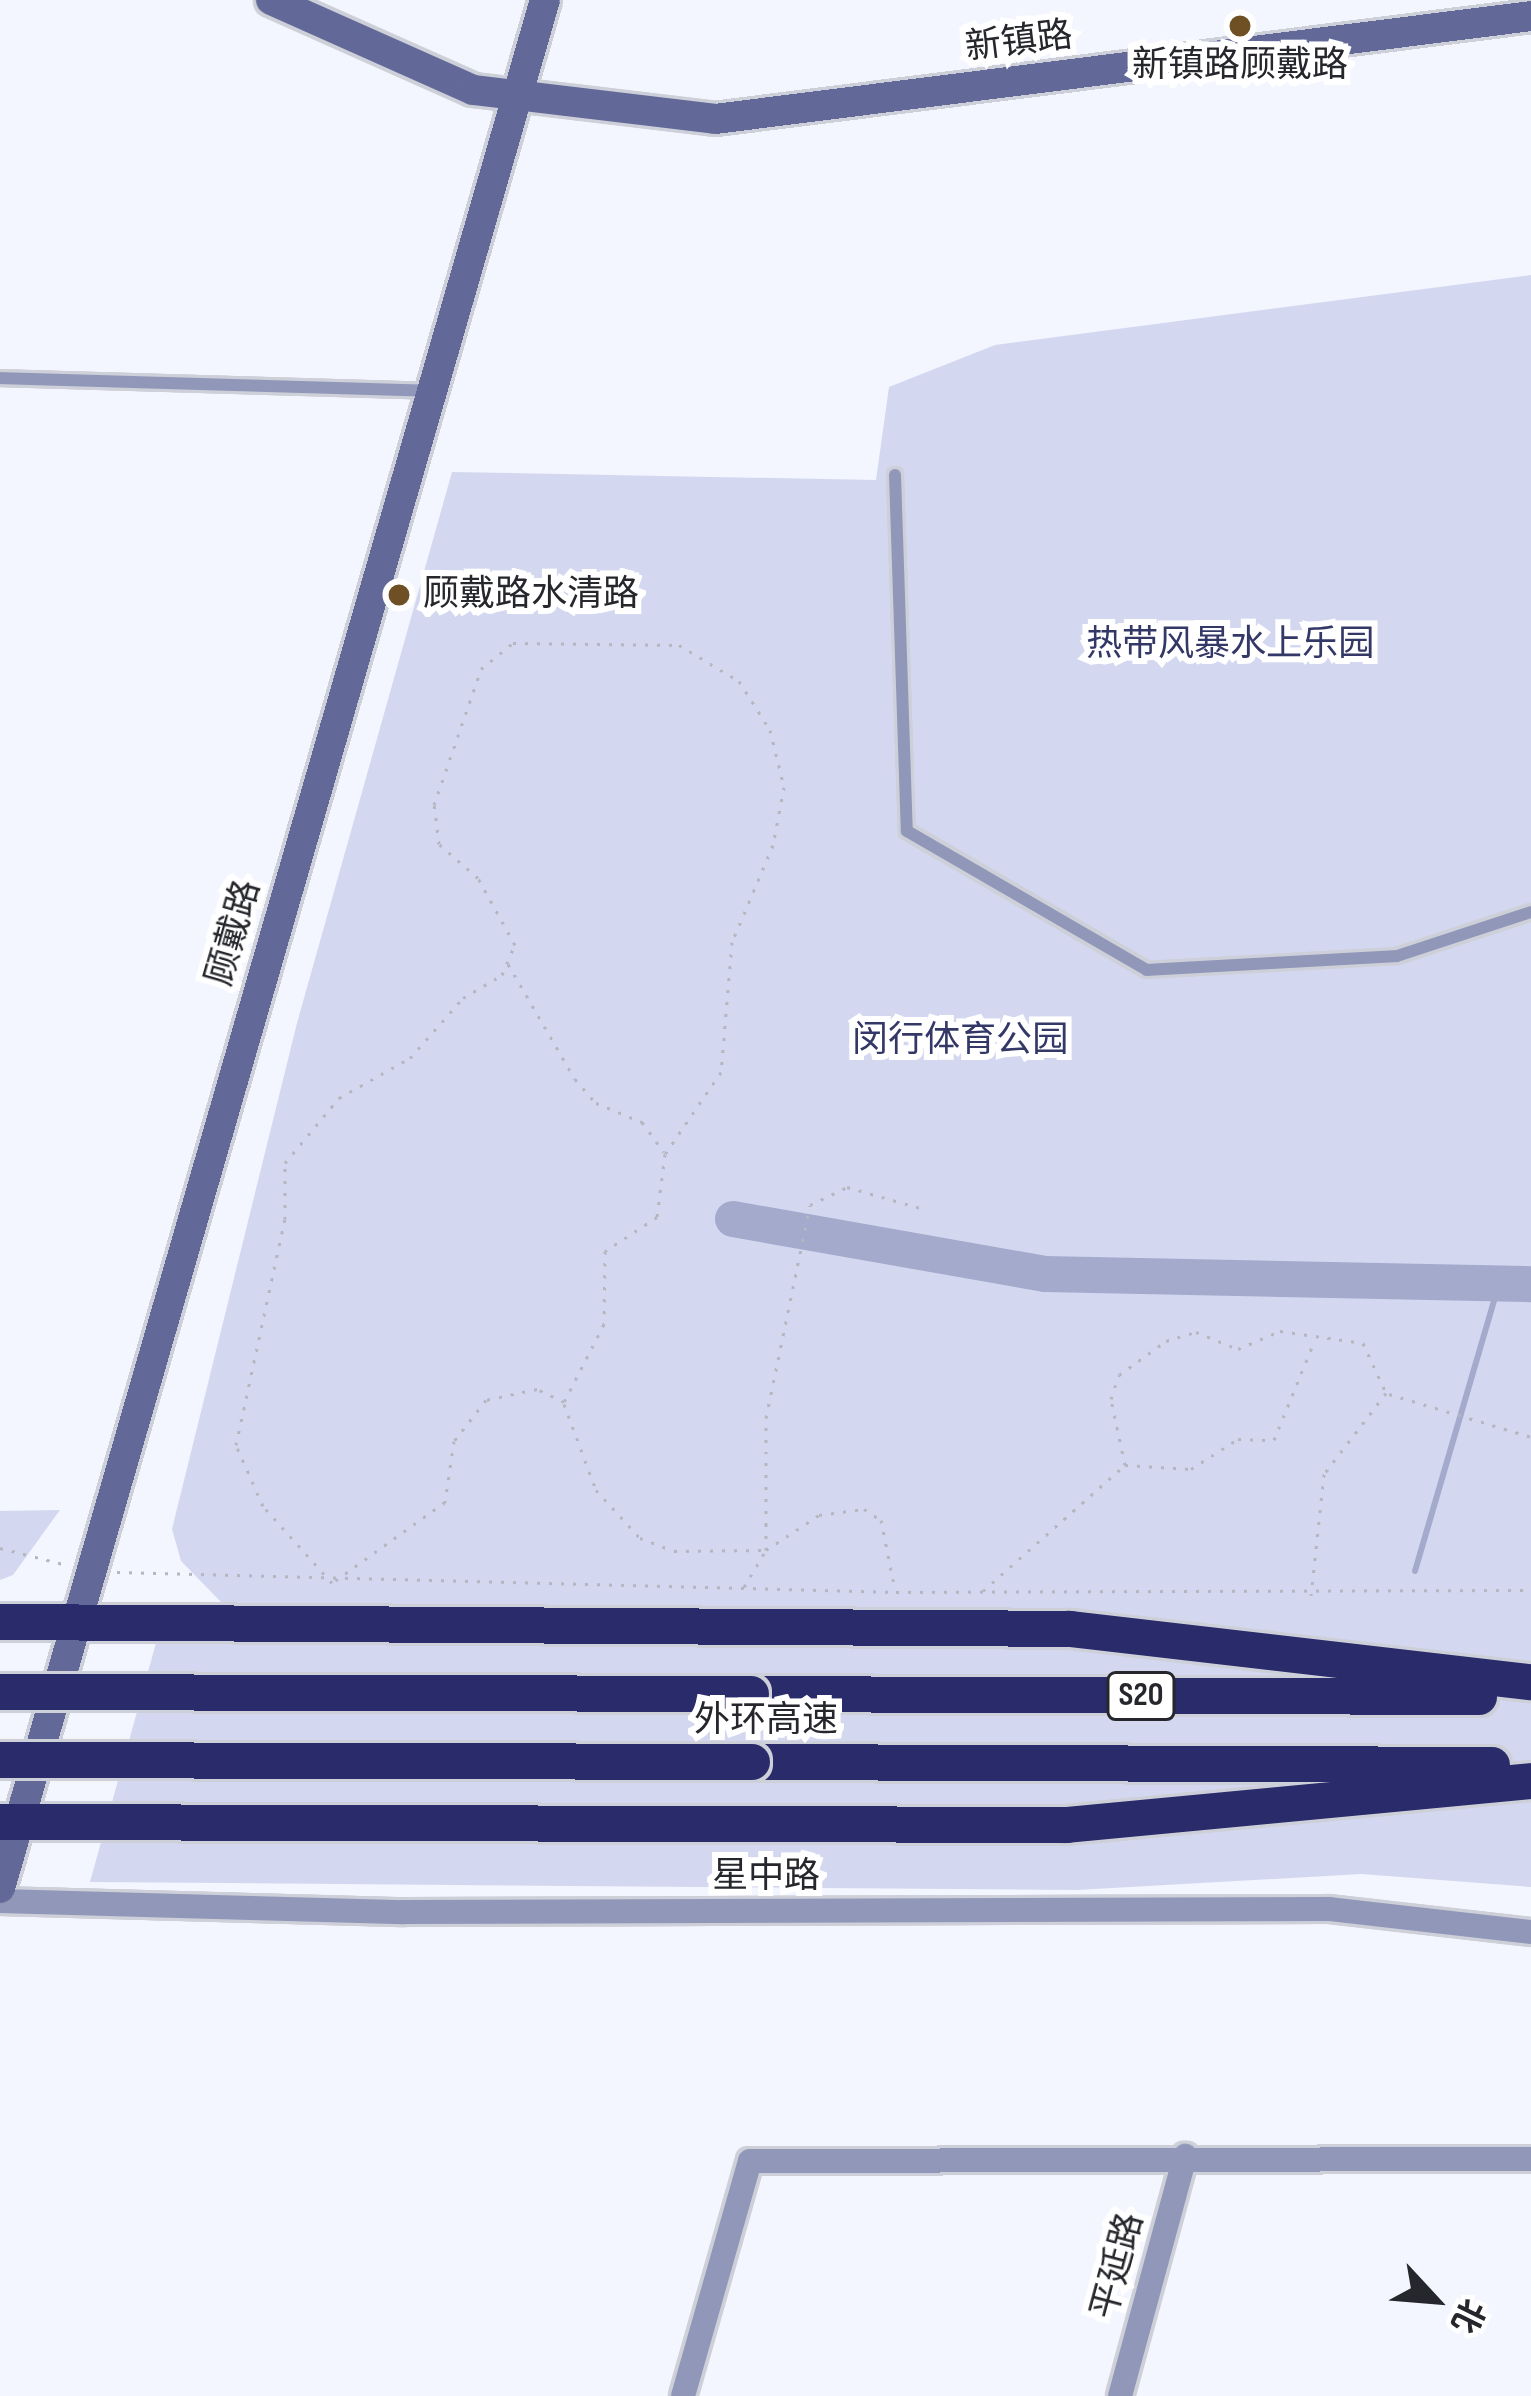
<!DOCTYPE html>
<meta charset="utf-8">
<style>
body{margin:0}
#map{position:relative;width:1531px;height:2396px;overflow:hidden;background:#f3f5ff;font-family:"Sofia Sans Condensed","Noto Sans SC",sans-serif}
div>[style]{position:absolute}
[style*='--x']{left:calc(var(--x)*1px);top:calc(var(--y)*1px);width:calc(var(--w)*1px);rotate:calc(var(--a)*1deg)}
.green>*{inset:0;background:#d3d8f0}
.stream>*{height:6px;margin:-3px;padding:0 3px;transform-origin:3px;border-radius:3px;background:#a4aacc}
.river>*{height:36px;margin:-18px;padding:0 18px;transform-origin:18px;border-radius:18px;background:#a4aacc}
.path>*{height:3px;margin-top:-1.5px;transform-origin:0;background:repeating-linear-gradient(90deg,#b5b7c0 0 3px,transparent 0 12px)}
.roads{filter:drop-shadow(3px 0 #ced0d9) drop-shadow(-3px 0 #ced0d9) drop-shadow(0 3px #ced0d9) drop-shadow(0 -3px #ced0d9)}
.lane>*{height:12px;margin:-6px;padding:0 6px;transform-origin:6px;border-radius:6px;background:#9197b8}
.street>*{height:24px;margin:-12px;padding:0 12px;transform-origin:12px;border-radius:12px;background:#9197b8}
.secondary>*{height:30px;margin:-15px;padding:0 15px;transform-origin:15px;border-radius:15px;background:#626998}
.highway>*{height:36px;margin:-18px;padding:0 18px;transform-origin:18px;border-radius:18px;background:#292b6b}
.bridges{filter:drop-shadow(3px 0 #ced0d9) drop-shadow(-3px 0 #ced0d9) drop-shadow(0 3px #ced0d9) drop-shadow(0 -3px #ced0d9)}
.highway-bridge>*{height:36px;margin:-18px;padding:0 18px;transform-origin:18px;border-radius:18px;background:#292b6b}
.dots>*{width:33px;height:33px;translate:-50% -50%;box-sizing:border-box;border:6px solid #fff;border-radius:50%}
span{translate:-50% -50%;white-space:nowrap;text-align:center;line-height:1.15;-webkit-text-stroke:12px #fff;paint-order:stroke}
.shield-label span{padding:3px 9px;background:#fff;border:3px solid;border-radius:9px;-webkit-text-stroke-width:0}
.shield-label{font-size:33px;color:#26272c;font-weight:700}
.street-label{font-size:36px;color:#26272c}
.poi-label{font-size:36px;color:#26272c}
.left{translate:0 -50%;text-align:left}
.park-label{font-size:36px;color:#333866}
.north{position:absolute;left:1375px;top:2240px;width:120px;height:120px;-webkit-text-stroke:9px #fff;paint-order:stroke;rotate:116deg;font-size:33px;font-weight:700;line-height:48px;text-align:center;color:#26272c}
.north::after{content:'';display:block;margin:auto;width:42px;height:54px;background:#26272c;clip-path:polygon(50% 0,100% 100%,50% 72%,0 100%)}
</style>
<div id="map">
<div class="green">
<i style="clip-path:polygon(1531px 275px,1531px 1887px,1361px 1874px,1077px 1890px,90px 1882px,167px 1603px,221px 1602px,181px 1561px,172px 1529px,297px 1023px,452px 472px,876px 480px,889px 387px,995px 345px)"></i>
<i style="clip-path:polygon(60px 1510px,13px 1575px,0 1580px,0 1511px)"></i>
</div>
<div class="stream">
<i style="--x:1415;--y:1571;--w:299;--a:-73.7"></i>
</div>
<div class="river">
<i style="--x:733;--y:1219;--w:317;--a:10"></i>
<i style="--x:1045;--y:1274;--w:486;--a:1.2"></i>
</div>
<div class="path">
<i style="--x:513;--y:643;--w:166;--a:0.7"></i>
<i style="--x:679;--y:645;--w:70;--a:31"></i>
<i style="--x:739;--y:681;--w:58;--a:57.7"></i>
<i style="--x:770;--y:730;--w:59;--a:76.2"></i>
<i style="--x:784;--y:787;--w:59;--a:100.7"></i>
<i style="--x:773;--y:845;--w:105;--a:112.9"></i>
<i style="--x:732;--y:942;--w:130;--a:94.8"></i>
<i style="--x:721;--y:1072;--w:99;--a:124.3"></i>
<i style="--x:665;--y:1154;--w:64;--a:97.2"></i>
<i style="--x:657;--y:1217;--w:62;--a:146.8"></i>
<i style="--x:605;--y:1251;--w:73;--a:90.8"></i>
<i style="--x:604;--y:1324;--w:88;--a:117.1"></i>
<i style="--x:564;--y:1402;--w:30;--a:-154"></i>
<i style="--x:537;--y:1389;--w:52;--a:167.8"></i>
<i style="--x:486;--y:1400;--w:52;--a:128"></i>
<i style="--x:454;--y:1441;--w:62;--a:98.4"></i>
<i style="--x:445;--y:1502;--w:139;--a:144.4"></i>
<i style="--x:332;--y:1583;--w:103;--a:-131.9"></i>
<i style="--x:263;--y:1506;--w:67;--a:-113.9"></i>
<i style="--x:236;--y:1445;--w:231;--a:-77.8"></i>
<i style="--x:285;--y:1219;--w:56;--a:-90"></i>
<i style="--x:285;--y:1163;--w:85;--a:-50.3"></i>
<i style="--x:339;--y:1098;--w:81;--a:-29.4"></i>
<i style="--x:410;--y:1058;--w:80;--a:-48.5"></i>
<i style="--x:463;--y:998;--w:45;--a:-30.5"></i>
<i style="--x:502;--y:975;--w:33;--a:-67"></i>
<i style="--x:515;--y:945;--w:77;--a:-118.9"></i>
<i style="--x:478;--y:878;--w:52;--a:-138.9"></i>
<i style="--x:439;--y:844;--w:39;--a:-97"></i>
<i style="--x:434;--y:805;--w:144;--a:-70.9"></i>
<i style="--x:481;--y:669;--w:41;--a:-39.1"></i>
<i style="--x:508;--y:964;--w:133;--a:59.8"></i>
<i style="--x:575;--y:1079;--w:32;--a:49"></i>
<i style="--x:596;--y:1103;--w:50;--a:22.4"></i>
<i style="--x:642;--y:1122;--w:37;--a:54"></i>
<i style="--x:1389;--y:1394;--w:148;--a:16.8"></i>
<i style="--x:564;--y:1404;--w:92;--a:69.6"></i>
<i style="--x:596;--y:1490;--w:65;--a:47.5"></i>
<i style="--x:640;--y:1538;--w:36;--a:21"></i>
<i style="--x:674;--y:1551;--w:92;--a:-0.6"></i>
<i style="--x:766;--y:1550;--w:64;--a:-33.4"></i>
<i style="--x:819;--y:1515;--w:45;--a:-7.6"></i>
<i style="--x:864;--y:1509;--w:20;--a:33"></i>
<i style="--x:881;--y:1520;--w:71;--a:78.7"></i>
<i style="--x:1125;--y:1465;--w:67;--a:-102"></i>
<i style="--x:1111;--y:1399;--w:25;--a:-72"></i>
<i style="--x:1119;--y:1375;--w:58;--a:-35.9"></i>
<i style="--x:1166;--y:1341;--w:31;--a:-17"></i>
<i style="--x:1196;--y:1332;--w:45;--a:22"></i>
<i style="--x:1238;--y:1349;--w:46;--a:-23.2"></i>
<i style="--x:1280;--y:1331;--w:84;--a:8.2"></i>
<i style="--x:1363;--y:1343;--w:55;--a:65.3"></i>
<i style="--x:1386;--y:1393;--w:102;--a:127.4"></i>
<i style="--x:1324;--y:1474;--w:122;--a:96.1"></i>
<i style="--x:0;--y:1548;--w:69;--a:14.2"></i>
<i style="--x:117;--y:1572;--w:779;--a:1.47"></i>
<i style="--x:896;--y:1592;--w:635;--a:-0.18"></i>
<i style="--x:744;--y:1587;--w:43;--a:-59.3"></i>
<i style="--x:766;--y:1550;--w:132;--a:-90"></i>
<i style="--x:766;--y:1418;--w:217;--a:-78.3"></i>
<i style="--x:810;--y:1205;--w:41;--a:-25.9"></i>
<i style="--x:847;--y:1187;--w:83;--a:16"></i>
<i style="--x:983;--y:1591;--w:190;--a:-41.6"></i>
<i style="--x:1125;--y:1465;--w:66;--a:3.5"></i>
<i style="--x:1191;--y:1469;--w:56;--a:-32.6"></i>
<i style="--x:1238;--y:1439;--w:36;--a:2"></i>
<i style="--x:1274;--y:1440;--w:106;--a:-67.8"></i>
</div>
<div class="roads">
<div class="lane">
<i style="--x:0;--y:378;--w:431;--a:1.7"></i>
<i style="--x:895;--y:475;--w:356;--a:88.1"></i>
<i style="--x:907;--y:831;--w:277;--a:30.1"></i>
<i style="--x:1147;--y:970;--w:250;--a:-3.2"></i>
<i style="--x:1397;--y:956;--w:141;--a:-18.2"></i>
</div>
<div class="street">
<i style="--x:0;--y:1901;--w:404;--a:1.6"></i>
<i style="--x:404;--y:1912;--w:925;--a:-0.19"></i>
<i style="--x:1329;--y:1909;--w:203;--a:6.5"></i>
<i style="--x:683;--y:2396;--w:244;--a:-74.1"></i>
<i style="--x:750;--y:2161;--w:781;--a:-0.15"></i>
<i style="--x:1120;--y:2396;--w:249;--a:-74.8"></i>
</div>
<div class="secondary">
<i style="--x:271;--y:0;--w:221;--a:24"></i>
<i style="--x:473;--y:90;--w:244;--a:6.8"></i>
<i style="--x:715;--y:119;--w:822;--a:-7.19"></i>
<i style="--x:0;--y:1888;--w:1965;--a:-73.9"></i>
</div>
<div class="highway">
<i style="--x:0;--y:1622;--w:1070;--a:0.37"></i>
<i style="--x:1070;--y:1629;--w:464;--a:6.6"></i>
<i style="--x:751;--y:1694;--w:728;--a:0.24"></i>
<i style="--x:752;--y:1762;--w:740;--a:0.23"></i>
<i style="--x:0;--y:1822;--w:1067;--a:0.16"></i>
<i style="--x:1067;--y:1825;--w:466;--a:-5.4"></i>
</div>
</div>
<div class="bridges">
<div class="highway-bridge">
<i style="--x:0;--y:1692;--w:751;--a:0.15"></i>
<i style="--x:0;--y:1760;--w:752;--a:0.15"></i>
</div>
</div>
<div class="dots">
<i style="left:1240px;top:26px;background:#6e5024"></i>
<i style="left:399px;top:595px;background:#6e5024"></i>
</div>
<div class="shield-label">
<span style="left:1141px;top:1696px">S20</span>
</div>
<div class="street-label">
<span style="left:1019px;top:42px;rotate:-7deg">新镇路</span>
<span style="left:234px;top:933px;rotate:-74deg">顾戴路</span>
<span style="left:766px;top:1721px">外环高速</span>
<span style="left:766px;top:1877px">星中路</span>
<span style="left:1118px;top:2266px;rotate:-75deg">平延路</span>
</div>
<div class="poi-label">
<span style="left:1240px;top:66px">新镇路顾戴路</span>
<span class="left" style="left:423px;top:595px">顾戴路水清路</span>
</div>
<div class="park-label">
<span style="left:1230px;top:645px">热带风暴水上乐园</span>
<span style="left:960px;top:1041px">闵行体育公园</span>
</div>
<div class="north">北</div>
</div>
